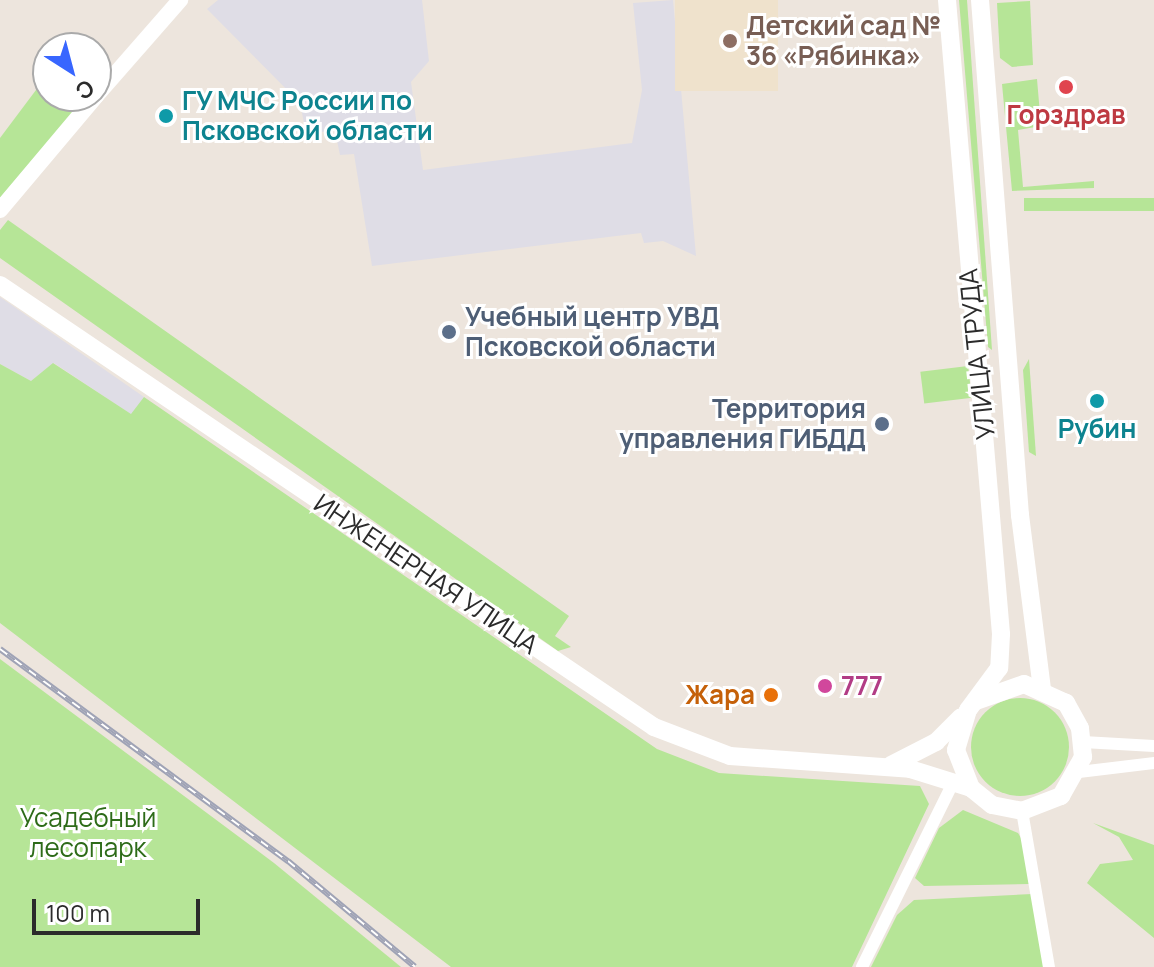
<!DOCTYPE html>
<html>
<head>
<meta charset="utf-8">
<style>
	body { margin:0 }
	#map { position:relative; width:1154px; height:967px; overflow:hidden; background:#ede5dd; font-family:Manrope,sans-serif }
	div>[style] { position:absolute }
	.industrial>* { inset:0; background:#dfdde6 }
	.education>* { inset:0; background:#efe2cc; transform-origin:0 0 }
	.green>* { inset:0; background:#b6e597; transform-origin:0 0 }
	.round { border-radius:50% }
	.minor>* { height:12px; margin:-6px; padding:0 6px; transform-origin:6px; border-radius:6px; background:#fff }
	.tertiary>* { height:16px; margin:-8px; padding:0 8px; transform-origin:8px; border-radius:8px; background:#fff }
	.secondary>* { height:18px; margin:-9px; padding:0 9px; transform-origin:9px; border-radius:9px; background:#fff }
	.rail>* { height:6px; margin-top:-3px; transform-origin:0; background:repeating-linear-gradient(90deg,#fff 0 9px,#9fa3b6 0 18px); box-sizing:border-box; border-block:2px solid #9fa3b6 }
	.dots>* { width:22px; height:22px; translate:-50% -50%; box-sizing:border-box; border:4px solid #fff; border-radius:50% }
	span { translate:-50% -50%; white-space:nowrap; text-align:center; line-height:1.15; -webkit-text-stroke:6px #fff; paint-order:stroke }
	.education-label { font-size:26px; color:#785e54; font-weight:700 }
	.left { translate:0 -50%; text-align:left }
	.culture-label { font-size:26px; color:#0d838f; font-weight:700 }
	.health-label { font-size:26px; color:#be3a42; font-weight:700 }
	.service-label { font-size:26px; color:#4e5e75; font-weight:700 }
	.right { translate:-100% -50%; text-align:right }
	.street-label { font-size:26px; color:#2b2b2b }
	.hotel-label { font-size:26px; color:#b23c85; font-weight:700 }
	.food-label { font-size:26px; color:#c56008; font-weight:700 }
	.park-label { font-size:26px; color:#2d6b18 }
	.north { position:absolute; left:32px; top:32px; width:80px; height:80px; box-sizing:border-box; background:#fff; border:2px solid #aaa; border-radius:50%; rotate:144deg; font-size:22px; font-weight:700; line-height:32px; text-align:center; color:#2b2b2b }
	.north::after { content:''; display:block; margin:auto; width:28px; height:36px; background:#3866ff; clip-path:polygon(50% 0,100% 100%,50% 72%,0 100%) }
	.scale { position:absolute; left:32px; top:899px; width:168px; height:36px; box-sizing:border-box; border:4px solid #2b2b2b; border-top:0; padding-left:10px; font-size:24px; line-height:28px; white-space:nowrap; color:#2b2b2b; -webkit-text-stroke:6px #fff; paint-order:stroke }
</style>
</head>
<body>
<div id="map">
	<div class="industrial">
		<div style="clip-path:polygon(218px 0,422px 0,429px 61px,411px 82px,423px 170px,632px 143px,642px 90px,633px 3px,673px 0,696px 256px,663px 241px,644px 243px,641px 233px,372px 266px,354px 154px,340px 155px,335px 131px,306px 133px,300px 103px,207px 9px)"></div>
		<div style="clip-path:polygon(0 297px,144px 397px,132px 415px,54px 363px,31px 381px,0 364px)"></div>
	</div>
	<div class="education">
		<div style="left:675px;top:0;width:103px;height:91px"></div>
	</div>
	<div class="green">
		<div style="clip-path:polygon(959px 0,967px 0,992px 350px,988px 347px)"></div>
		<div style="clip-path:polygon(1030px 1px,1033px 65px,1012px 67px,1000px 58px,997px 3px)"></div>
		<div style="clip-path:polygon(48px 74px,48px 96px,87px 96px,0 198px,0 138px)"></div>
		<div style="clip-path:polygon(1037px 79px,1041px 126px,1018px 130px,1023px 187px,1094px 181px,1094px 188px,1012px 191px,1002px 84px)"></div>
		<div style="left:1154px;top:198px;width:13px;height:130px;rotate:90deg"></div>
		<div style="clip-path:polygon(8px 220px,569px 616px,555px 636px,571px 647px,558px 651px,0 258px,0 230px)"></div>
		<div style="clip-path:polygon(1029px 359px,1036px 456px,1029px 452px,1023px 370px)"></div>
		<div style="clip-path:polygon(53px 363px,131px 414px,144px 397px,657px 749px,719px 773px,920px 786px,929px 804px,852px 967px,451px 967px,0 623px,0 364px,31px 381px)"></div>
		<div style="left:968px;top:366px;width:32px;height:48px;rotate:83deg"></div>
		<div style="clip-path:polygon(0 659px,274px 863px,401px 967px,0 967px)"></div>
		<div class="round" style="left:971px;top:698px;width:98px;height:98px"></div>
		<div style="clip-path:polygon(963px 810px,1018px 833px,1027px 848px,1029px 884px,924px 886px,915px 878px,939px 828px)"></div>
		<div style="clip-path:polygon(1093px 823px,1154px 845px,1154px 938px,1087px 883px,1100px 864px,1133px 860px,1119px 837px)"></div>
		<div style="clip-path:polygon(1032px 894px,1044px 967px,871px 967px,897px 915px,914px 900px)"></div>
	</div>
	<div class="minor">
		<div style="left:1083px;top:742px;width:71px;rotate:3.2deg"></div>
		<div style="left:1079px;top:772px;width:76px;rotate:-6.8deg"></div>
		<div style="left:1022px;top:811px;width:158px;rotate:80.2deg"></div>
		<div style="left:862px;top:967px;width:208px;rotate:-63.7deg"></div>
	</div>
	<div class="tertiary">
		<div style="left:96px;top:96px;width:128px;rotate:-48.8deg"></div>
		<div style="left:0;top:210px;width:149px;rotate:-49.9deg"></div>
	</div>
	<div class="secondary">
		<div style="left:947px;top:0;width:636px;rotate:85.13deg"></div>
		<div style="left:1001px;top:634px;width:34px;rotate:93deg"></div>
		<div style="left:999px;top:668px;width:52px;rotate:126.4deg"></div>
		<div style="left:968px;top:710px;width:42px;rotate:106.7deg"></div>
		<div style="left:956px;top:750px;width:41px;rotate:68.5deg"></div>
		<div style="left:971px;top:788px;width:27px;rotate:39deg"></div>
		<div style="left:992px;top:805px;width:31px;rotate:11deg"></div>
		<div style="left:1022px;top:811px;width:42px;rotate:-21deg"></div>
		<div style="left:1061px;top:796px;width:45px;rotate:-60.6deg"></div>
		<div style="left:1083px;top:757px;width:29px;rotate:-96deg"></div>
		<div style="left:1080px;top:728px;width:29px;rotate:-119deg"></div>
		<div style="left:1066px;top:703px;width:46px;rotate:-155.7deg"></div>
		<div style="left:1024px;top:684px;width:51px;rotate:160.5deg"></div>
		<div style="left:980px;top:0;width:517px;rotate:85.56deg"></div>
		<div style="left:1020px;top:515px;width:174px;rotate:82.8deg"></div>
		<div style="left:0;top:285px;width:789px;rotate:34.05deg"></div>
		<div style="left:654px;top:727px;width:81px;rotate:20.9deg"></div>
		<div style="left:730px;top:756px;width:180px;rotate:4.1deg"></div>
		<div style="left:910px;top:769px;width:64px;rotate:17.3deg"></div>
		<div style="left:891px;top:765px;width:51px;rotate:-27.1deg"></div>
		<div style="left:936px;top:742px;width:35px;rotate:-45deg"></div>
	</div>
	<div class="rail">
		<div style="left:0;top:649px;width:358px;rotate:36.4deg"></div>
		<div style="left:288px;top:861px;width:165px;rotate:39.8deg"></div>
	</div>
	<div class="dots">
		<div style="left:730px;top:41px;background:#8d6e63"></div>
		<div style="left:1066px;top:87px;background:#e0444e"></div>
		<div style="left:166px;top:116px;background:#0f9aa8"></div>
		<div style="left:449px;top:332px;background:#5c6f8a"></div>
		<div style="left:1097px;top:401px;background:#0f9aa8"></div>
		<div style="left:882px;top:424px;background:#5c6f8a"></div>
		<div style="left:825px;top:686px;background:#d1479c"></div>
		<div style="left:771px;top:695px;background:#e8710a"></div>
	</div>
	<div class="education-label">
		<span class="left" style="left:746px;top:41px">Детский сад №<br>36 «Рябинка»</span>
	</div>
	<div class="culture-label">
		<span class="left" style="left:182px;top:116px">ГУ МЧС России по<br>Псковской области</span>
		<span style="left:1097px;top:429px">Рубин</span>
	</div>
	<div class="health-label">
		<span style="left:1066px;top:115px">Горздрав</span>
	</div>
	<div class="service-label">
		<span class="left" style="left:465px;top:332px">Учебный центр УВД<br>Псковской области</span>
		<span class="right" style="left:866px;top:424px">Территория<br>управления ГИБДД</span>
	</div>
	<div class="street-label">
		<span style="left:977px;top:354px;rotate:-96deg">УЛИЦА ТРУДА</span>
		<span style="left:426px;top:574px;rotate:34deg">ИНЖЕНЕРНАЯ УЛИЦА</span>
	</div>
	<div class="hotel-label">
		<span class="left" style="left:841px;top:686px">777</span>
	</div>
	<div class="food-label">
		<span class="right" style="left:755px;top:695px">Жара</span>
	</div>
	<div class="park-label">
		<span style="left:88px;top:833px">Усадебный<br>лесопарк</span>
	</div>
	<div class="north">С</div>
	<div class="scale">100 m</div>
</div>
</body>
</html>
